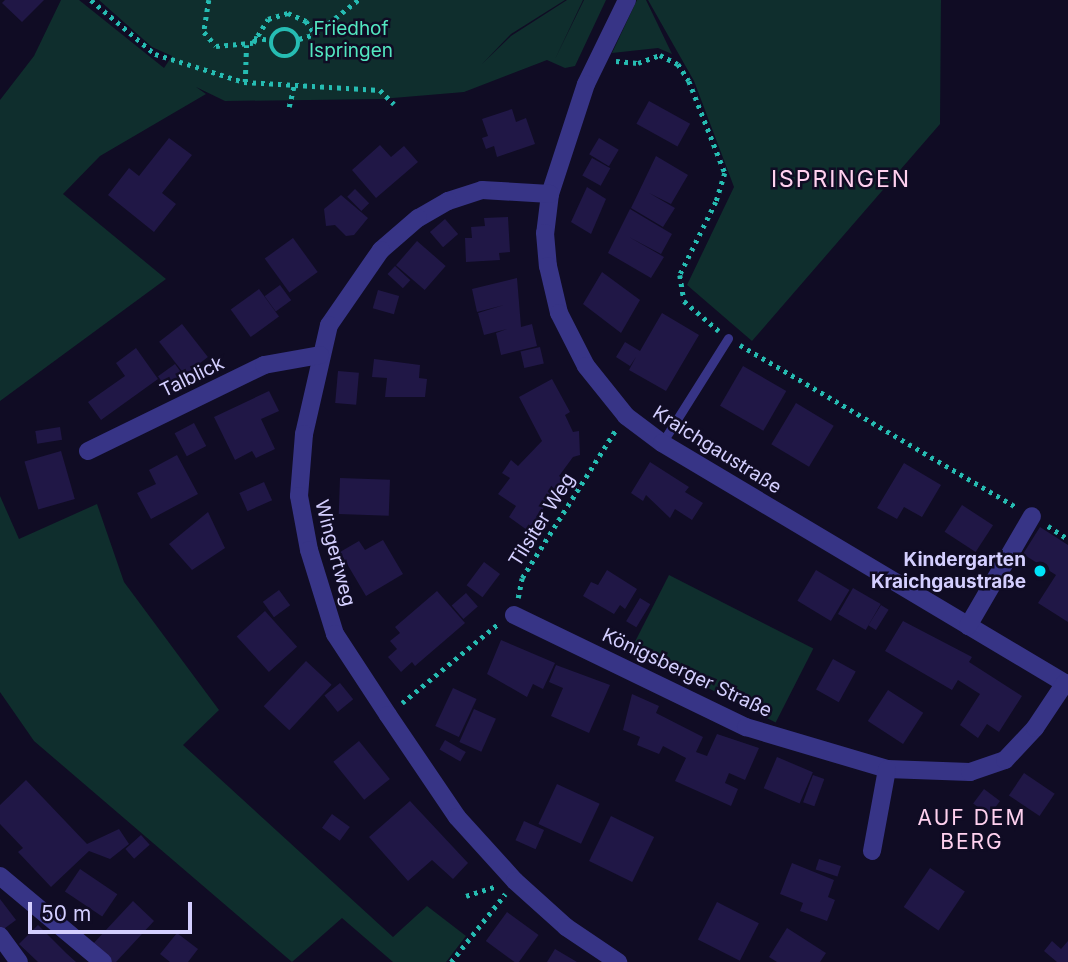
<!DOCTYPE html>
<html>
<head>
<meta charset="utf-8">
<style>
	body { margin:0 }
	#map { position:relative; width:1068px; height:962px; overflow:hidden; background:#100c24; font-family:Inter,sans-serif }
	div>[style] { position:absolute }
	.green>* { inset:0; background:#0f2e2d; transform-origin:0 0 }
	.building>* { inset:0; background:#201746; transform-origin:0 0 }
	.path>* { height:4.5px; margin-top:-2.25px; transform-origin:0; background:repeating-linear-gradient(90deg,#26bcb2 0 3.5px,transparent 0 8.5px) }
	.path>.ring { margin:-2.25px; padding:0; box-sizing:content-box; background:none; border:4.5px solid #26bcb2; border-radius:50% }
	.service>* { height:9px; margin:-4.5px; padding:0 4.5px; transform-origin:4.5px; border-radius:4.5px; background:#373486 }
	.minor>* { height:18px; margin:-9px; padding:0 9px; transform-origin:9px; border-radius:9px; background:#373486 }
	.dots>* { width:19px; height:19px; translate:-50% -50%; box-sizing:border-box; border:4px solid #100c24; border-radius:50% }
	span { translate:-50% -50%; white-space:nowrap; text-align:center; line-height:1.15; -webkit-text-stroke:5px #100c24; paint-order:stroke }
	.park-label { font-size:19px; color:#53e7c1 }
	.street-label { font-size:19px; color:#d4cfff }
	.poi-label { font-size:19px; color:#d4cfff; font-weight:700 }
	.right { translate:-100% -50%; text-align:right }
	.neighbourhood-label { font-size:21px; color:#ffd1ef; letter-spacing:2px }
	.quarter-label { font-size:23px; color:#ffd1ef; letter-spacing:2px }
	.scale { position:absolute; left:28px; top:902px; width:164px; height:32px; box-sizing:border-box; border:4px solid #d4cfff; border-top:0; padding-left:9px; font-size:21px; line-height:24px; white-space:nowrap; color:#d4cfff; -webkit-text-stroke:5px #100c24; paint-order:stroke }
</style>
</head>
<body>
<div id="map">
	<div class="green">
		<div style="clip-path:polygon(61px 0,79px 0,164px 68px,172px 56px,152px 47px,99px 0,565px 0,511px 34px,482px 64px,511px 36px,567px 0,583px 0,555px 59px,584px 0,606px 0,575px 66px,565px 68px,547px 60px,464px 92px,381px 99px,225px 101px,196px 87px,206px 94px,100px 156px,63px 194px,166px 279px,0 401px,0 100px,34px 56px)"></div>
		<div style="clip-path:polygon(637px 0,646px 0,672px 54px,658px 48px,612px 53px)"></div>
		<div style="clip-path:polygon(648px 0,941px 0,940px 124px,752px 341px,687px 285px,734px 187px,694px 81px)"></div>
		<div style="clip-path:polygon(0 496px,19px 539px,97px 504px,124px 582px,219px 710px,183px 745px,393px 937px,427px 906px,466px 936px,446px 962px,393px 962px,342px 918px,292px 962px,34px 741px,0 692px)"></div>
		<div style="left:669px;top:575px;width:162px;height:83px;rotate:27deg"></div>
	</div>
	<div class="building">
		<div style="clip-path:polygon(5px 0,44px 0,22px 22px,2px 3px)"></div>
		<div style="left:649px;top:101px;width:47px;height:26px;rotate:29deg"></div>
		<div style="clip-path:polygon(512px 109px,516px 122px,526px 118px,535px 144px,497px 157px,494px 146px,486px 149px,482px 138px,488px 136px,482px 119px)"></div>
		<div style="clip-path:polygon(169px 138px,192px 155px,162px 193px,176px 204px,154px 232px,108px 195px,129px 168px,139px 176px)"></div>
		<div style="left:599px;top:138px;width:23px;height:19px;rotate:31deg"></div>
		<div style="clip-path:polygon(380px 145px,391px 157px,404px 146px,418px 162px,376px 198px,352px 170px)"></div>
		<div style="clip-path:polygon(656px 156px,688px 175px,671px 204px,649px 193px,675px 208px,663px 227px,631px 208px)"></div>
		<div style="left:592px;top:158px;width:21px;height:20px;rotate:29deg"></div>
		<div style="clip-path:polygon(587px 187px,606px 199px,591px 234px,571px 222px)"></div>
		<div style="left:355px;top:189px;width:20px;height:11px;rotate:45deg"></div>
		<div style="clip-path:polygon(341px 195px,368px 218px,354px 235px,346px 236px,335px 225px,326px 226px,324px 209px)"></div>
		<div style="clip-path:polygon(630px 209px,672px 234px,661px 254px,629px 237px,664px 257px,651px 278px,608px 253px)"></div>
		<div style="clip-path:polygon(508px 217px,510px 252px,499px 253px,500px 260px,466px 262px,465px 238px,472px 238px,471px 227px,485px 226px,484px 218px)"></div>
		<div style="left:445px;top:219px;width:20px;height:20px;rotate:49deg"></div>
		<div style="left:293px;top:238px;width:42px;height:35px;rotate:54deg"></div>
		<div style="left:417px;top:241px;width:38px;height:32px;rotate:41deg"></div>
		<div style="left:395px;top:266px;width:21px;height:11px;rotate:43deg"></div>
		<div style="clip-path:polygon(602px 272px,640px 300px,621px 333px,583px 304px)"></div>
		<div style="clip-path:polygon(517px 278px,521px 327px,532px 324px,537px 346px,501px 355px,496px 333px,507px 329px,484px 335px,478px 313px,504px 305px,477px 312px,472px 289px)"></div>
		<div style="left:280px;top:285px;width:19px;height:19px;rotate:54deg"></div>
		<div style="left:259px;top:289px;width:34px;height:35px;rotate:54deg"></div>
		<div style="left:378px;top:290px;width:22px;height:19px;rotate:16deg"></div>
		<div style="clip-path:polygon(662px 313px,699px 335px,666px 391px,629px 370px,636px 357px,630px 366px,616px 357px,625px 342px,640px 351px)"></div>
		<div style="left:182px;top:324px;width:42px;height:29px;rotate:52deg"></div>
		<div style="left:540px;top:347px;width:17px;height:20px;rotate:77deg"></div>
		<div style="clip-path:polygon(136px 348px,158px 379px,101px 420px,88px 402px,125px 376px,116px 363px)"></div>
		<div style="clip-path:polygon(374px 359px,420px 365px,419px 378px,427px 379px,425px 397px,385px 397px,387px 378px,372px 377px)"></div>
		<div style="left:175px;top:364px;width:22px;height:21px;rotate:54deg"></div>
		<div style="left:743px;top:366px;width:50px;height:46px;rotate:30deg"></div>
		<div style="left:338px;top:371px;width:21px;height:32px;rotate:5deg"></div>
		<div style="clip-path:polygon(552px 379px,570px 412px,565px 415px,573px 432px,579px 431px,580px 455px,573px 457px,559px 476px,563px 479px,538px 516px,542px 518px,535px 529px,530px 525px,527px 530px,509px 517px,516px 506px,498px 494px,510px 478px,502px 473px,511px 460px,518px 466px,542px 441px,519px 397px)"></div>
		<div style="clip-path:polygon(269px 391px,279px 411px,261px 419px,275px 449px,256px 458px,252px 451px,235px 460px,214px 417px)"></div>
		<div style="left:796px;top:403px;width:44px;height:48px;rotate:31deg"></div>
		<div style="left:194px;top:423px;width:26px;height:22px;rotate:62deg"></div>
		<div style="left:60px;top:427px;width:13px;height:25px;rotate:81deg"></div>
		<div style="left:61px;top:451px;width:50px;height:38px;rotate:74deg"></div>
		<div style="clip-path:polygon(177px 455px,198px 494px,151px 519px,137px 493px,156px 484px,149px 470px)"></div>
		<div style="clip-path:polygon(650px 462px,689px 487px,685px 492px,703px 503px,692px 520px,675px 509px,670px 518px,646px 495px,643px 501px,631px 493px)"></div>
		<div style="clip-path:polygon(904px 463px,941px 485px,922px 517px,904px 507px,897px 519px,877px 508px)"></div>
		<div style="left:340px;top:478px;width:50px;height:36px;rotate:2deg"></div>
		<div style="left:264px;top:482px;width:20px;height:27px;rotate:66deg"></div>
		<div style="left:962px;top:505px;width:37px;height:32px;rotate:33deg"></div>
		<div style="clip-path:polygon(208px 512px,225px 548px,192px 570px,169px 544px)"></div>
		<div style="clip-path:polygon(1040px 527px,1068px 545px,1068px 622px,1038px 603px,1056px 575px,1023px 554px)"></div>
		<div style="clip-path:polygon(383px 540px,403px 574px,366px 596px,340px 552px,359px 541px,365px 550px)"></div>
		<div style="left:484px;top:562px;width:20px;height:29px;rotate:37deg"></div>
		<div style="clip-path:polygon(607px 570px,637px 589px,625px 609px,620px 605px,614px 614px,583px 596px,591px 582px,598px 585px)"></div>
		<div style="left:816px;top:570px;width:39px;height:36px;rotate:31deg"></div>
		<div style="left:853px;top:588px;width:32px;height:30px;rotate:30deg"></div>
		<div style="left:279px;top:590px;width:19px;height:20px;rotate:54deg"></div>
		<div style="clip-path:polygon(437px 591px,465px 623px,415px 666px,412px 662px,401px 672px,388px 657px,397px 649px,390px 641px,400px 633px,395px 627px)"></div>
		<div style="left:466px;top:593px;width:18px;height:19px;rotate:49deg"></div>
		<div style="left:640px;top:598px;width:12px;height:27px;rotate:31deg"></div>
		<div style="left:881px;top:605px;width:9px;height:24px;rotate:32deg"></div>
		<div style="left:265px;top:611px;width:48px;height:38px;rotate:48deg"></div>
		<div style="clip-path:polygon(903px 621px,972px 657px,969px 662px,1022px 696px,999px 732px,987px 724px,978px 738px,960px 725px,980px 694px,958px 680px,952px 690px,885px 651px)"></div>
		<div style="clip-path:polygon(501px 640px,555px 663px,543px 689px,533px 684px,527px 697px,487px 674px)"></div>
		<div style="left:833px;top:659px;width:26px;height:35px;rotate:29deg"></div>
		<div style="left:306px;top:661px;width:35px;height:62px;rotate:43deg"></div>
		<div style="clip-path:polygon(556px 665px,610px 685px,589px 733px,551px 716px,563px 688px,549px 682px)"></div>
		<div style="left:340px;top:683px;width:21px;height:20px;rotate:51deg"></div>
		<div style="left:453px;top:688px;width:26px;height:42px;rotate:25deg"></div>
		<div style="left:888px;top:690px;width:42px;height:37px;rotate:33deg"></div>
		<div style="clip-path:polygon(632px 694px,659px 706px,656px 713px,703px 737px,696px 752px,707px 756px,717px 734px,759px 748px,745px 780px,729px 773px,725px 783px,738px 789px,731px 806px,675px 781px,686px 758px,663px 746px,659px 754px,637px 745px,640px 737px,623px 730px)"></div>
		<div style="left:474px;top:709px;width:24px;height:36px;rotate:24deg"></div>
		<div style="left:445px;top:740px;width:24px;height:11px;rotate:30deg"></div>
		<div style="left:359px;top:741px;width:49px;height:33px;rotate:51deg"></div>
		<div style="left:777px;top:757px;width:39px;height:34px;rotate:23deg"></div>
		<div style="left:1024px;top:773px;width:37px;height:27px;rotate:34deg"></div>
		<div style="left:813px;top:775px;width:12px;height:29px;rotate:20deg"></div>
		<div style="clip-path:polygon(26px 780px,87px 844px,119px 829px,129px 844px,110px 859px,89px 851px,51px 887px,18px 852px,23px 848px,0 824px,0 805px)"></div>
		<div style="left:557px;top:784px;width:47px;height:44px;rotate:25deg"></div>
		<div style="left:984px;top:789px;width:20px;height:18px;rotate:37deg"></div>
		<div style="clip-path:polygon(410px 801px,468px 863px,453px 879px,432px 860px,408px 881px,369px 837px)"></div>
		<div style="left:332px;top:814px;width:22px;height:17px;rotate:36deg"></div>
		<div style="left:611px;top:816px;width:48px;height:50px;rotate:26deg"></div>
		<div style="left:524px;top:821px;width:22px;height:21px;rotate:24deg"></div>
		<div style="left:141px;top:835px;width:13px;height:21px;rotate:48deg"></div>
		<div style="left:819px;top:859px;width:23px;height:11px;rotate:18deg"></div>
		<div style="clip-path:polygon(792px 863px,834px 880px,828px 897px,835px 900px,827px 921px,800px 911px,803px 903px,780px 894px)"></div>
		<div style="left:930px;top:868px;width:42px;height:47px;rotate:34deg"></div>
		<div style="left:80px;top:869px;width:45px;height:27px;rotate:34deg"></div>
		<div style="clip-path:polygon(0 899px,16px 920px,1px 931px,0 929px)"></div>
		<div style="clip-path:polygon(133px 901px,154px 921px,116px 962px,108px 962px,91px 946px)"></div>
		<div style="left:717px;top:902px;width:47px;height:42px;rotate:27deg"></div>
		<div style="left:507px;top:912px;width:39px;height:36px;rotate:36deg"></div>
		<div style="clip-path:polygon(38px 925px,66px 953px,76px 962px,38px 962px,19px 944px)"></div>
		<div style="clip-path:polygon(787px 928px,826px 953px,820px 962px,777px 962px,769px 957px)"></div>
		<div style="clip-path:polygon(177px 933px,198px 949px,188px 962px,170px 962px,160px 954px)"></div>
		<div style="clip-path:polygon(1052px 941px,1061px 949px,1068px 941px,1068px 962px,1057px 962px,1044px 951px)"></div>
		<div style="clip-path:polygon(555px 949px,577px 962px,547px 962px)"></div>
	</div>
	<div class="path">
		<div style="left:91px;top:0;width:84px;rotate:40.2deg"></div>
		<div style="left:155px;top:54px;width:93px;rotate:17.5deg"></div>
		<div style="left:244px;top:82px;width:136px;rotate:3.4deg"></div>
		<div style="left:380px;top:90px;width:20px;rotate:45deg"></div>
		<div style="left:209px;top:0;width:32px;rotate:99deg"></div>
		<div style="left:204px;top:32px;width:18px;rotate:49deg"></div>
		<div style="left:216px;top:46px;width:37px;rotate:-5deg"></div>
		<div style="left:253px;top:43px;width:28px;rotate:-58deg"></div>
		<div style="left:268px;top:19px;width:21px;rotate:-17deg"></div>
		<div style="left:288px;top:13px;width:20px;rotate:24deg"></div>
		<div style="left:306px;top:21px;width:16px;rotate:55deg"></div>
		<div class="ring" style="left:271px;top:29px;width:23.5px;height:23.5px"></div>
		<div style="left:254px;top:38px;width:18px;rotate:6deg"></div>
		<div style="left:299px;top:39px;width:17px;rotate:-17deg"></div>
		<div style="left:315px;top:34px;width:55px;rotate:-38.3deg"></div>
		<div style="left:616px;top:61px;width:22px;rotate:5deg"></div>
		<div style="left:638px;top:63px;width:23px;rotate:-20deg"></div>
		<div style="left:660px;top:55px;width:20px;rotate:27deg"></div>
		<div style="left:678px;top:64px;width:20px;rotate:57deg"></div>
		<div style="left:689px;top:81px;width:99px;rotate:68.6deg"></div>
		<div style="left:725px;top:173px;width:30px;rotate:107deg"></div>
		<div style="left:716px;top:202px;width:81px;rotate:116.3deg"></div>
		<div style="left:680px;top:275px;width:26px;rotate:81deg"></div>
		<div style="left:684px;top:301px;width:46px;rotate:40.6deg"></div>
		<div style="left:245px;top:82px;width:37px;rotate:-88deg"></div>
		<div style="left:289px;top:107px;width:22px;rotate:-77deg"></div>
		<div style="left:740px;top:345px;width:320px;rotate:30.4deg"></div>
		<div style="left:1048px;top:526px;width:24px;rotate:33deg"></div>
		<div style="left:518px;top:598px;width:20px;rotate:-79deg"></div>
		<div style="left:522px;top:578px;width:174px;rotate:-57.7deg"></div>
		<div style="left:402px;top:703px;width:124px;rotate:-39.5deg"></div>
		<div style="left:466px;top:896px;width:33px;rotate:-18deg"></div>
		<div style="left:451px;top:962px;width:87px;rotate:-51.5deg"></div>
	</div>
	<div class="service">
		<div style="left:662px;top:443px;width:124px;rotate:-57.8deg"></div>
	</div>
	<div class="minor">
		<div style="left:627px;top:0;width:93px;rotate:116deg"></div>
		<div style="left:586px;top:84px;width:116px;rotate:108.1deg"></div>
		<div style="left:550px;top:194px;width:39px;rotate:97deg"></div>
		<div style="left:545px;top:233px;width:33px;rotate:85deg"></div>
		<div style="left:548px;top:266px;width:48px;rotate:76.8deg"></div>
		<div style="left:559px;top:313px;width:59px;rotate:63deg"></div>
		<div style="left:586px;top:366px;width:64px;rotate:51.3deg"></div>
		<div style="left:626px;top:416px;width:45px;rotate:36.9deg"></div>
		<div style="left:662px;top:443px;width:473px;rotate:30.8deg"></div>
		<div style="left:550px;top:194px;width:68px;rotate:-176.6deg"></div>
		<div style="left:482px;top:190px;width:36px;rotate:162deg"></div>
		<div style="left:448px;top:201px;width:34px;rotate:150deg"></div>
		<div style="left:418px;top:218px;width:49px;rotate:139.1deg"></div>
		<div style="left:381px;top:250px;width:91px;rotate:124.7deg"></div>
		<div style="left:329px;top:325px;width:112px;rotate:102.9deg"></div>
		<div style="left:304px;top:434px;width:62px;rotate:94.6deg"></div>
		<div style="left:299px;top:496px;width:55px;rotate:79.5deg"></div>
		<div style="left:309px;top:550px;width:88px;rotate:72.8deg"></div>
		<div style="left:335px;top:634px;width:97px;rotate:56.8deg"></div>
		<div style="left:388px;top:715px;width:123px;rotate:55.9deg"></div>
		<div style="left:457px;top:817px;width:86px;rotate:47.8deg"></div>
		<div style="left:515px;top:881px;width:69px;rotate:42deg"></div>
		<div style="left:566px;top:927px;width:63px;rotate:33.9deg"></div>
		<div style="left:88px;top:451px;width:196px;rotate:-26deg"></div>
		<div style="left:264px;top:365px;width:57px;rotate:-10.1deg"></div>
		<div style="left:514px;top:615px;width:258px;rotate:25.8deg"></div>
		<div style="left:746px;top:727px;width:147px;rotate:16.6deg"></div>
		<div style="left:887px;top:769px;width:83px;rotate:2.1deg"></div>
		<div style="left:970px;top:772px;width:37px;rotate:-19deg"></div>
		<div style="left:1005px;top:760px;width:44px;rotate:-46.8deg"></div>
		<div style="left:1035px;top:728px;width:54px;rotate:-56.3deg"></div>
		<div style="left:968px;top:626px;width:127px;rotate:-59.8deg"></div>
		<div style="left:872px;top:851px;width:83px;rotate:-79.6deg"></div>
		<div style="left:0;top:876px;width:134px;rotate:39.9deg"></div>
		<div style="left:0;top:936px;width:32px;rotate:54deg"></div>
	</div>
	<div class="dots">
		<div style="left:1040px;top:571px;background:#00e3fa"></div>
	</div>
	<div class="park-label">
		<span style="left:351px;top:40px">Friedhof<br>Ispringen</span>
	</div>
	<div class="street-label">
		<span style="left:192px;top:377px;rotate:-26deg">Talblick</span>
		<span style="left:717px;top:450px;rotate:32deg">Kraichgaustraße</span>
		<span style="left:542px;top:520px;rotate:-58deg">Tilsiter Weg</span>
		<span style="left:335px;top:553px;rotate:75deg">Wingertweg</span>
		<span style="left:687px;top:673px;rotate:25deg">Königsberger Straße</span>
	</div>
	<div class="poi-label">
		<span class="right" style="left:1026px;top:571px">Kindergarten<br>Kraichgaustraße</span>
	</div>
	<div class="neighbourhood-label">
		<span style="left:972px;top:830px">AUF DEM<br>BERG</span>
	</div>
	<div class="quarter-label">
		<span style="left:841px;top:179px">ISPRINGEN</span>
	</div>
	<div class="scale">50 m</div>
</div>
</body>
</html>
